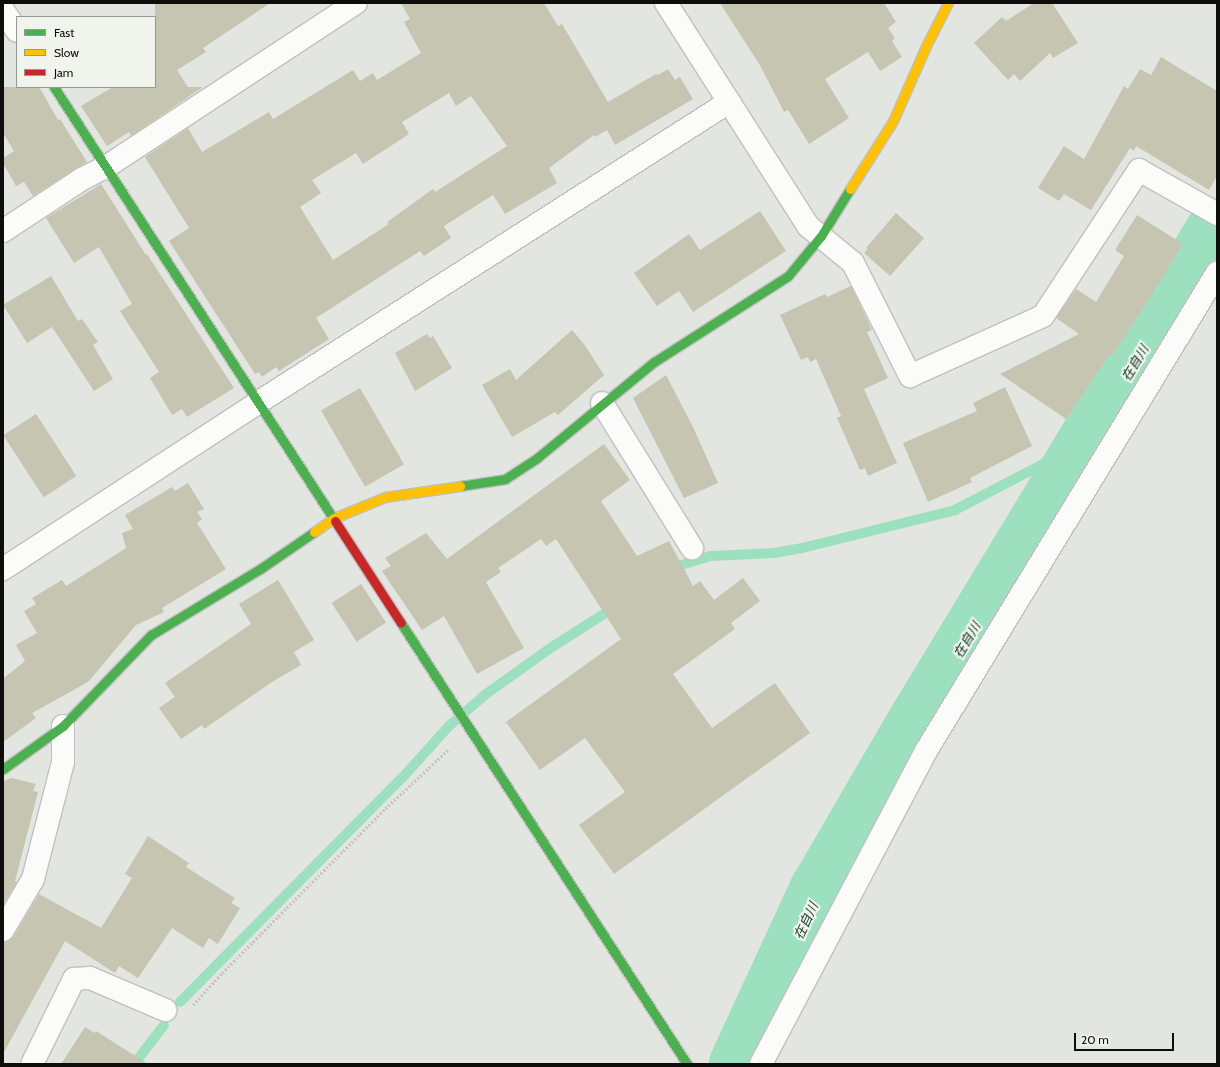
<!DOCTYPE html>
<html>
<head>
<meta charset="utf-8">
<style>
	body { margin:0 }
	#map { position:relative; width:1220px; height:1067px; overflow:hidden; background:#e3e5e0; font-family:Cabin,"Noto Sans JP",sans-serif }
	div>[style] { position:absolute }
	.stream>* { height:10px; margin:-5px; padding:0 5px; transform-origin:5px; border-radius:5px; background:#9ce0bf }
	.river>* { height:60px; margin:-30px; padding:0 30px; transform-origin:30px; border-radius:30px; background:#9ce0bf }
	.building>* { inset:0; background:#c5c5b2; transform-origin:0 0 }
	.path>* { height:2.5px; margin-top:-1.25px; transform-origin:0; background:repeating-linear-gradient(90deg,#c4c4c2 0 2px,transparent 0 4px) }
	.roads { filter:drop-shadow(1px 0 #c0c1be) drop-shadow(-1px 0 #c0c1be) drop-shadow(0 1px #c0c1be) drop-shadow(0 -1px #c0c1be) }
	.street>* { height:22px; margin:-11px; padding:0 11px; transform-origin:11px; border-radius:11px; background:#fbfbfa }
	.fast>* { height:9px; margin:-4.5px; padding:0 4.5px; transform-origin:4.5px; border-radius:4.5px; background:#4caf50 }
	.slow>* { height:9px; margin:-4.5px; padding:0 4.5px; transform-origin:4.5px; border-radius:4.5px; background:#ffc107 }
	.jam>* { height:9px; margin:-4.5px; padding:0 4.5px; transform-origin:4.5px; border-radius:4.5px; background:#c62828 }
	span { translate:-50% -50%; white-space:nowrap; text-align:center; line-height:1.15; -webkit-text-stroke:4px #f1f4ec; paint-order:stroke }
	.water-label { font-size:13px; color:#0a3624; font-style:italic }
	.frame { position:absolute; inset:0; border:4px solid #0d0e0b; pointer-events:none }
	.legend { position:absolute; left:16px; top:16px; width:140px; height:72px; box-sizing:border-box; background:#f1f4ec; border:1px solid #969892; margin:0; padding:5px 7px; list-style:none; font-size:12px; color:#0d0e0b }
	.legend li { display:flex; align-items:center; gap:8px; height:20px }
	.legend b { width:20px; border:1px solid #969892 }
	.scale { position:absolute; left:1074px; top:1033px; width:100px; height:18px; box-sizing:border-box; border:2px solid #0d0e0b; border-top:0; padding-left:5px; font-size:12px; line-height:14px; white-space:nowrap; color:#0d0e0b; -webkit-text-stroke:3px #f1f4ec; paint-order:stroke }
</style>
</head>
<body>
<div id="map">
	<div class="stream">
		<div style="left:671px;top:572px;width:12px;rotate:-35deg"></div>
		<div style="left:681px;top:565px;width:31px;rotate:-17deg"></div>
		<div style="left:711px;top:556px;width:63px;rotate:-2.7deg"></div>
		<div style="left:774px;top:553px;width:28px;rotate:-10deg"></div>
		<div style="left:802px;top:548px;width:158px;rotate:-13.9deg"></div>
		<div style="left:955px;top:510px;width:149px;rotate:-27.6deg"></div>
		<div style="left:180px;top:1002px;width:317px;rotate:-45.3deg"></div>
		<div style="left:403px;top:777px;width:69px;rotate:-48deg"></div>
		<div style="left:449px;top:726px;width:49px;rotate:-40.9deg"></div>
		<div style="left:486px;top:694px;width:77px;rotate:-35.5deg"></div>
		<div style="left:549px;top:649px;width:78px;rotate:-32.5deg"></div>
		<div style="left:134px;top:1064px;width:49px;rotate:-52.4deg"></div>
	</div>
	<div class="river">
		<div style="left:739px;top:1064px;width:191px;rotate:-65.2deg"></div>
		<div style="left:819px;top:891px;width:197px;rotate:-59.8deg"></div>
		<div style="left:918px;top:721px;width:577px;rotate:-58.76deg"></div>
	</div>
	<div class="building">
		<div style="clip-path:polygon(155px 3px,270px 3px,203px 48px,206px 52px,177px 70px,188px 87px,203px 87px,131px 136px,129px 132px,107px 146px,81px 106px,113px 87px,155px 87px)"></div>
		<div style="clip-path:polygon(evenodd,401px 3px,544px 3px,558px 26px,562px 24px,608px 102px,656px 74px,658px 75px,668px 69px,675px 80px,680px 77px,693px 99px,615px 145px,607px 130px,595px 137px,594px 135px,549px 168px,557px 183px,505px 214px,493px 195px,444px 226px,451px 238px,424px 256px,420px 251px,316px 318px,329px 339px,279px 371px,276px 367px,262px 377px,259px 372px,255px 374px,169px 241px,189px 228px,145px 157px,188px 128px,202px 152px,269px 112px,273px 119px,353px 70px,360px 81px,373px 73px,377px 80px,421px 53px,404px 22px,410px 19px,401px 3px,449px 93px,456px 106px,471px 96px,507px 146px,435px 192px,433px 189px,387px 222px,389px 224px,333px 260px,300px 207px,321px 193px,312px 180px,356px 153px,363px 164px,409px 134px,402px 122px,449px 93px)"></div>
		<div style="clip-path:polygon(720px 3px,884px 3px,896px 22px,888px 28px,895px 38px,892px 41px,902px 57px,880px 71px,868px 52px,825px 79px,849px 118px,809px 144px,788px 110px,784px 112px,761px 67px)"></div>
		<div style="clip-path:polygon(1034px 3px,1052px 3px,1078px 43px,1053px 58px,1050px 53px,1020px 81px,1014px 74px,1008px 80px,974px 43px,1002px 17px,1006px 21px)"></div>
		<div style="clip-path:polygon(1161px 57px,1217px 91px,1217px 176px,1209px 190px,1136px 146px,1134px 151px,1130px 148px,1091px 210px,1064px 194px,1059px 201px,1038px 188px,1064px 146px,1084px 159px,1124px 86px,1128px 89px,1140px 69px,1151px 75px)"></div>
		<div style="clip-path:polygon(3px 87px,39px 87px,58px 120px,60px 119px,87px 162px,33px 196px,24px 182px,16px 186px,3px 163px,3px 158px,14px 151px,3px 133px)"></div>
		<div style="clip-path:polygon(101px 184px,146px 255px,147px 254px,234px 388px,187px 417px,182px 409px,172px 415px,150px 378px,159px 372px,120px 311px,132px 304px,99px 247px,74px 263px,46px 218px)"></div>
		<div style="clip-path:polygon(760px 211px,786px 251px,693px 312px,679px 291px,657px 306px,634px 273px,689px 234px,700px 250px)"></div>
		<div style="clip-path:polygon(896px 213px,924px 238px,890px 276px,864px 253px,868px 249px,866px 248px)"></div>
		<div style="clip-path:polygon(1137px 215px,1183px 244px,1135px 321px,1112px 356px,1110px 354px,1066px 419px,1000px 374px,1079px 334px,1056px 318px,1076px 289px,1096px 302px,1124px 256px,1115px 250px)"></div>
		<div style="clip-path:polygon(51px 276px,78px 321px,82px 319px,98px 342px,93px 345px,113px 379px,94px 391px,52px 327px,27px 343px,3px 305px)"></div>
		<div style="clip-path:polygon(851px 286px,872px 330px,867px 332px,888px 378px,864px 389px,897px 463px,868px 476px,865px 468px,860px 470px,837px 418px,841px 416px,816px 359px,810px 362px,808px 357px,801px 360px,780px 315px,825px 294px,827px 297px)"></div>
		<div style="clip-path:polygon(572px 330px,584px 344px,604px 375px,558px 415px,555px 412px,512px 437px,482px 385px,510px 369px,516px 380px)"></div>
		<div style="clip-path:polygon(427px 334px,430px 338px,433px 336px,452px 368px,415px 391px,395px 353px)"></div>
		<div style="clip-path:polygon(666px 375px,693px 427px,718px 483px,684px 498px,633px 398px)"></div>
		<div style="clip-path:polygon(1005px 387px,1032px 446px,970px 478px,972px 482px,928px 502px,903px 443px,977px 411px,973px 403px)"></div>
		<div style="left:360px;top:388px;width:88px;height:45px;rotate:60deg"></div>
		<div style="left:36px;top:414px;width:74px;height:39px;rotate:57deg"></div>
		<div style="clip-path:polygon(604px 444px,630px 480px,601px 501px,637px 556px,669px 541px,693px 586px,700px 581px,714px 600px,743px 578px,760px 601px,731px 623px,735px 629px,673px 674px,712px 728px,775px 683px,810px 733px,614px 874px,579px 825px,625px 792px,585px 738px,540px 770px,506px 722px,621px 639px,556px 539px,546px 546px,541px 539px,498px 568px,501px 572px,486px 582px,524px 648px,477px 674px,444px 616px,422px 630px,382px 571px,391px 566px,385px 558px,426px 533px,447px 559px)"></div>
		<div style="clip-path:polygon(188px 483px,204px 509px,197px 512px,202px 519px,197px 523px,226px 569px,162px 608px,164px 612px,136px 625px,88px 682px,32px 713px,36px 718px,3px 742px,3px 676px,4px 678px,25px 661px,16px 645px,37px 633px,24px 611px,36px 604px,32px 598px,62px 580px,66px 586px,126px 548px,122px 533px,133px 529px,125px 515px,172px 487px,175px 491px)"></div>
		<div style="clip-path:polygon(278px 580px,314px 640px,294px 652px,301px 665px,272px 682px,204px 729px,202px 725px,181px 739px,159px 708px,175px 697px,165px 683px,251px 624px,239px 604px)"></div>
		<div style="left:361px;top:584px;width:46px;height:35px;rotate:57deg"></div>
		<div style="clip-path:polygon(12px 778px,36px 784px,33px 791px,38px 792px,15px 881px,17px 882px,3px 905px,3px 781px)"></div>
		<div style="clip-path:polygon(148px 836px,189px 863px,186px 867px,235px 898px,231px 903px,240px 908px,218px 944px,209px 938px,203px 948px,172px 928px,138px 978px,119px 966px,115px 973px,65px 941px,3px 1054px,3px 942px,9px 941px,14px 936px,39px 894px,101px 928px,132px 878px,125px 874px)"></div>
		<div style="clip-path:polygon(85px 1027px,95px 1033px,96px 1031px,148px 1064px,61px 1064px)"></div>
	</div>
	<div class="path">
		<div style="left:193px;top:1005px;width:43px;rotate:-47.8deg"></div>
		<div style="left:222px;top:973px;width:235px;rotate:-45.2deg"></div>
		<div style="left:388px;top:806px;width:83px;rotate:-43.1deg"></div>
	</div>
	<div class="roads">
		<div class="street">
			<div style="left:666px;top:3px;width:264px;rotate:57.5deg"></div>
			<div style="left:808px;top:226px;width:58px;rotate:39.4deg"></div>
			<div style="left:853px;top:263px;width:127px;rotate:63.2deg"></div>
			<div style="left:910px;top:376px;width:146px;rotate:-24.3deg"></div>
			<div style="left:1043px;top:316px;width:175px;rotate:-56.7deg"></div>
			<div style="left:1139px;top:170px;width:90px;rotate:29.4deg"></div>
			<div style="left:3px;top:10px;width:25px;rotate:56deg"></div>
			<div style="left:3px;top:231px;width:95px;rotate:-33.4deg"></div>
			<div style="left:82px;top:179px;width:27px;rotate:-27deg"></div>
			<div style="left:106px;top:167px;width:299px;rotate:-33.3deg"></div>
			<div style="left:602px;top:403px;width:171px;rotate:58.2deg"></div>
			<div style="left:3px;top:569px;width:306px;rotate:-33.1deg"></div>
			<div style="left:259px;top:402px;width:558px;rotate:-32.55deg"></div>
			<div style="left:3px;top:930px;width:59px;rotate:-59.5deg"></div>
			<div style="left:33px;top:879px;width:121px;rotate:-75.6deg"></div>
			<div style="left:63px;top:762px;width:36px;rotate:-90deg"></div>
			<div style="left:32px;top:1064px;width:95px;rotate:-63.7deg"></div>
			<div style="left:74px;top:979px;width:16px;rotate:-4deg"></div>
			<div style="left:90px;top:978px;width:82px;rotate:23.1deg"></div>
			<div style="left:761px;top:1064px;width:354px;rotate:-62.2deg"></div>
			<div style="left:926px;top:751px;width:560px;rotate:-58.67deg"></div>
		</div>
		<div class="fast">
			<div style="left:54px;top:87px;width:517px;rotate:57.08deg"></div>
			<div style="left:460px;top:486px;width:46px;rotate:-8.8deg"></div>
			<div style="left:505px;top:479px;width:38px;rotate:-33deg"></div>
			<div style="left:537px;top:458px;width:151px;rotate:-39.4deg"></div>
			<div style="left:654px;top:362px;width:159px;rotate:-32.7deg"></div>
			<div style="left:788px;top:276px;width:52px;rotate:-50.5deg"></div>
			<div style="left:821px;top:236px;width:55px;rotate:-58.3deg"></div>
			<div style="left:401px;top:623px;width:526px;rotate:57.04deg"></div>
			<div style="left:3px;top:769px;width:74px;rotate:-35.6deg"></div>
			<div style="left:63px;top:726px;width:127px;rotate:-46deg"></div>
			<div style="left:151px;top:635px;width:127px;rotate:-31.2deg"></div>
			<div style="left:260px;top:569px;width:65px;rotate:-34.4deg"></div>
		</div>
		<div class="slow">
			<div style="left:850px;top:189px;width:80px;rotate:-57.7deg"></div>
			<div style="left:893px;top:121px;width:84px;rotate:-66.2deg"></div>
			<div style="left:927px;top:44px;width:46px;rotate:-62.9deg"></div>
			<div style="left:314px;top:532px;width:24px;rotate:-35deg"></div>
			<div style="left:334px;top:518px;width:55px;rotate:-22.4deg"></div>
			<div style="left:385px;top:497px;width:76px;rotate:-8.3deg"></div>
		</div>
		<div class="jam">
			<div style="left:335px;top:521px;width:121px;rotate:57.1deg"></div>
		</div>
	</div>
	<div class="water-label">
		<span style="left:1135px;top:363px;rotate:-59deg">在自川</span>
		<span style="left:967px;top:640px;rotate:-59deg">在自川</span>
		<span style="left:806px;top:921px;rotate:-65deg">在自川</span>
	</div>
	<div class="frame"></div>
	<ul class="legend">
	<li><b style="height:5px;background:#4caf50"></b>Fast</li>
	<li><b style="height:5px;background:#ffc107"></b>Slow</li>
	<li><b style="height:5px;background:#c62828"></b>Jam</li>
	</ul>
	<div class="scale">20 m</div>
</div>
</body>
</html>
